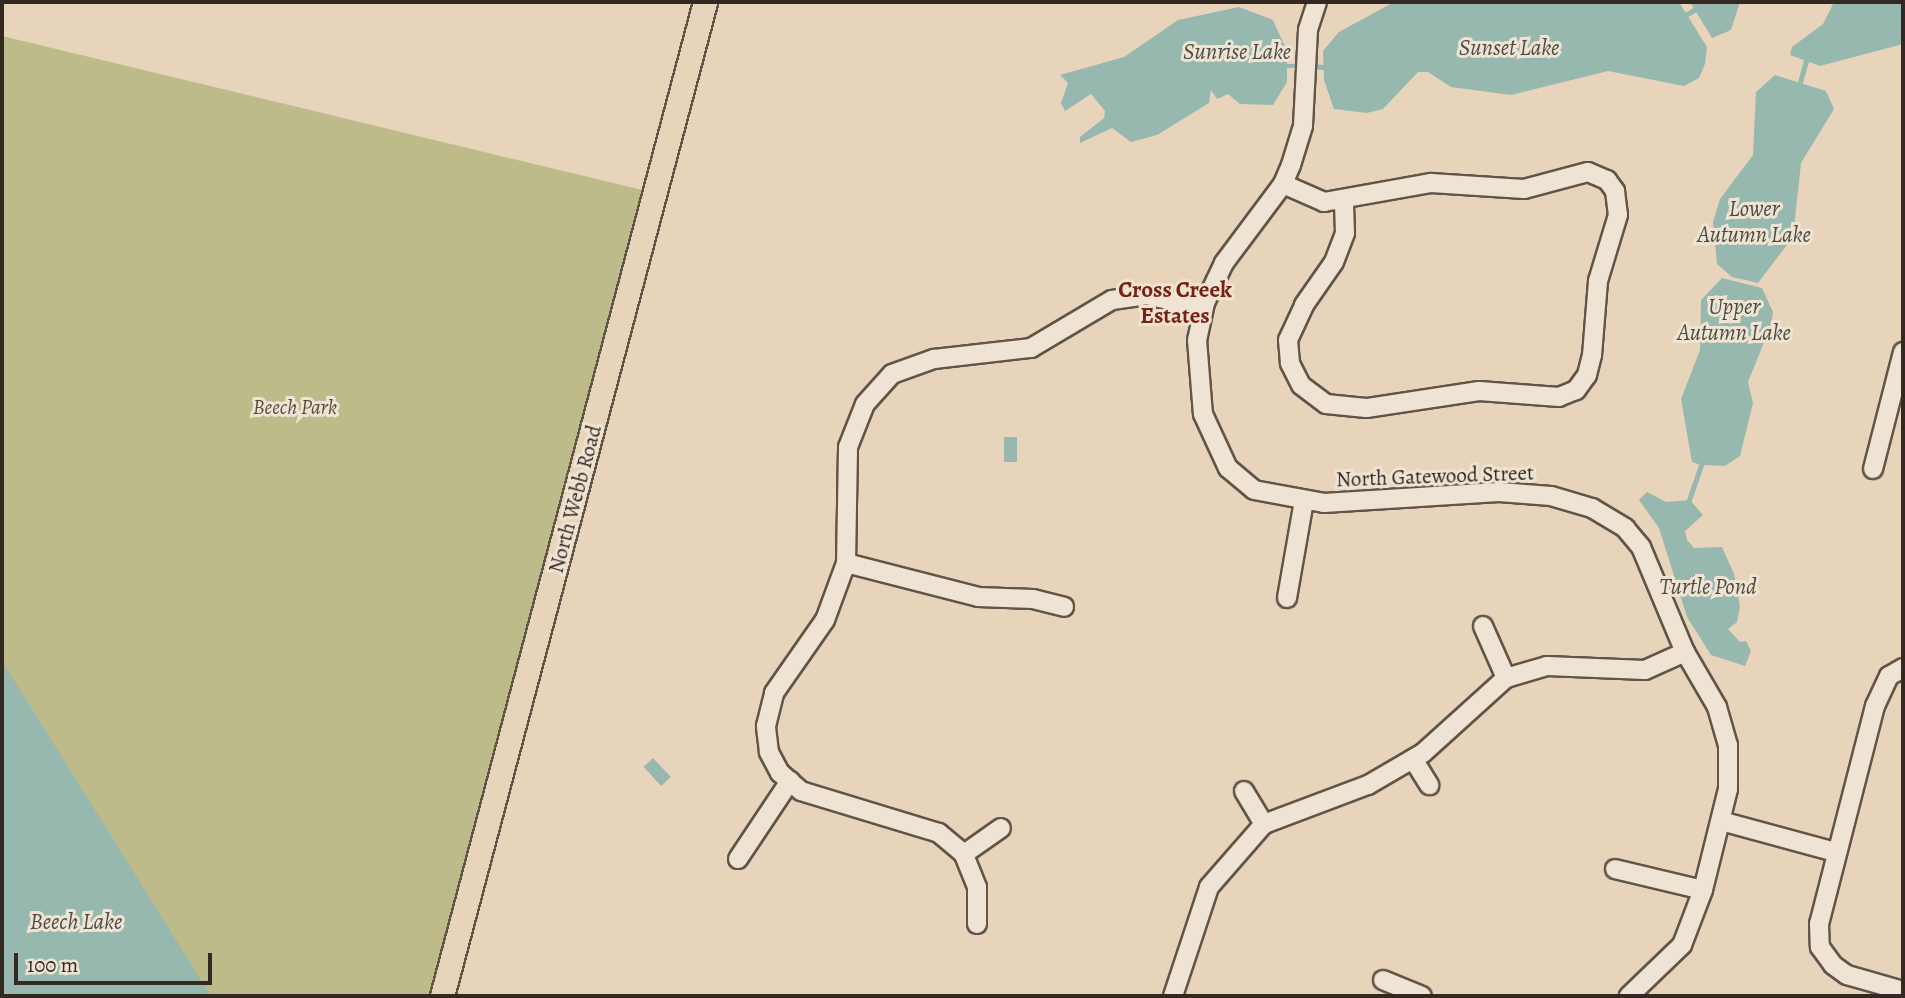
<!DOCTYPE html>
<html>
<head>
<meta charset="utf-8">
<style>
	body { margin:0 }
	#map { position:relative; width:1905px; height:998px; overflow:hidden; background:#e7d4bb; font-family:Alegreya,serif }
	div>[style] { position:absolute }
	.green>* { inset:0; background:#bebb8b }
	.water>* { inset:0; background:#97b8ae; transform-origin:0 0 }
	.stream>* { height:4.5px; margin:-2.25px; padding:0 2.25px; transform-origin:2.25px; border-radius:2.25px; background:#97b8ae }
	.roads { filter:drop-shadow(2px 0 #615448) drop-shadow(-2px 0 #615448) drop-shadow(0 2px #615448) drop-shadow(0 -2px #615448) }
	.minor>* { height:18px; margin:-9px; padding:0 9px; transform-origin:9px; border-radius:9px; background:#efe3d3 }
	.major>* { height:23px; margin:-11.5px; padding:0 11.5px; transform-origin:11.5px; border-radius:11.5px; background:#e7d4bb }
	span { translate:-50% -50%; white-space:nowrap; text-align:center; line-height:1.15; -webkit-text-stroke:6px #efe3d3; paint-order:stroke }
	.park-label { font-size:21px; color:#564e3c; font-style:italic }
	.street-label { font-size:21px; color:#342922 }
	.water-label { font-size:23px; color:#4d4d45; font-style:italic }
	.neighbourhood-label { font-size:23px; color:#7a1f14; font-weight:700 }
	.frame { position:absolute; inset:0; border:4px solid #342922; pointer-events:none }
	.scale { position:absolute; left:14px; top:953px; width:198px; height:32px; box-sizing:border-box; border:4px solid #342922; border-top:0; padding-left:9px; font-size:21px; line-height:24px; white-space:nowrap; color:#342922; -webkit-text-stroke:5px #efe3d3; paint-order:stroke }
</style>
</head>
<body>
<div id="map">
	<div class="green">
		<div style="clip-path:polygon(2px 36px,655px 193px,440px 996px,2px 996px)"></div>
	</div>
	<div class="water">
		<div style="clip-path:polygon(1394px 2px,1679px 2px,1707px 47px,1705px 64px,1699px 78px,1684px 86px,1608px 71px,1511px 95px,1451px 87px,1428px 72px,1418px 72px,1383px 109px,1367px 113px,1334px 109px,1324px 80px,1323px 51px,1339px 32px)"></div>
		<div style="clip-path:polygon(1690px 2px,1740px 2px,1731px 30px,1712px 38px)"></div>
		<div style="clip-path:polygon(1834px 2px,1903px 2px,1903px 44px,1820px 66px,1790px 55px,1792px 47px,1823px 24px)"></div>
		<div style="clip-path:polygon(1239px 7px,1273px 20px,1287px 51px,1287px 82px,1273px 105px,1240px 104px,1228px 94px,1217px 99px,1211px 90px,1209px 103px,1157px 135px,1131px 142px,1112px 128px,1080px 143px,1080px 137px,1104px 118px,1105px 111px,1091px 94px,1065px 111px,1061px 103px,1068px 83px,1060px 75px,1124px 57px,1178px 20px)"></div>
		<div style="clip-path:polygon(1775px 75px,1826px 91px,1834px 109px,1801px 163px,1793px 237px,1758px 283px,1732px 277px,1717px 264px,1713px 222px,1720px 199px,1753px 155px,1756px 92px)"></div>
		<div style="clip-path:polygon(1722px 278px,1762px 288px,1773px 312px,1771px 325px,1748px 382px,1753px 403px,1740px 456px,1725px 466px,1701px 465px,1692px 462px,1681px 399px,1700px 350px,1701px 300px)"></div>
		<div style="left:1004px;top:437px;width:13px;height:25px"></div>
		<div style="clip-path:polygon(1647px 492px,1666px 502px,1690px 500px,1703px 515px,1685px 531px,1687px 540px,1694px 548px,1722px 547px,1734px 574px,1740px 606px,1737px 622px,1728px 629px,1740px 642px,1746px 641px,1751px 651px,1745px 666px,1711px 655px,1687px 617px,1659px 528px,1639px 500px)"></div>
		<div style="clip-path:polygon(2px 662px,7px 669px,211px 996px,2px 996px)"></div>
		<div style="left:653px;top:758px;width:26px;height:13px;rotate:47deg"></div>
	</div>
	<div class="stream">
		<div style="left:1687px;top:14px;width:8px;rotate:-30deg"></div>
		<div style="left:1287px;top:66px;width:13px"></div>
		<div style="left:1309px;top:66px;width:15px;rotate:4deg"></div>
		<div style="left:1800px;top:82px;width:22px;rotate:-74deg"></div>
		<div style="left:1689px;top:500px;width:37px;rotate:-71deg"></div>
	</div>
	<div class="roads">
		<div class="minor">
			<div style="left:1317px;top:2px;width:29px;rotate:108deg"></div>
			<div style="left:1308px;top:30px;width:96px;rotate:93deg"></div>
			<div style="left:1303px;top:126px;width:41px;rotate:107.1deg"></div>
			<div style="left:1291px;top:165px;width:21px;rotate:113deg"></div>
			<div style="left:1283px;top:184px;width:99px;rotate:126.8deg"></div>
			<div style="left:1224px;top:263px;width:44px;rotate:115.4deg"></div>
			<div style="left:1205px;top:303px;width:38px;rotate:102deg"></div>
			<div style="left:1197px;top:340px;width:74px;rotate:85.4deg"></div>
			<div style="left:1203px;top:414px;width:60px;rotate:65.2deg"></div>
			<div style="left:1228px;top:468px;width:34px;rotate:40deg"></div>
			<div style="left:1254px;top:490px;width:71px;rotate:10.5deg"></div>
			<div style="left:1324px;top:503px;width:175px;rotate:-3.6deg"></div>
			<div style="left:1499px;top:492px;width:52px;rotate:4.4deg"></div>
			<div style="left:1551px;top:496px;width:43px;rotate:16.3deg"></div>
			<div style="left:1592px;top:508px;width:39px;rotate:31deg"></div>
			<div style="left:1625px;top:528px;width:25px;rotate:50deg"></div>
			<div style="left:1641px;top:547px;width:114px;rotate:67.3deg"></div>
			<div style="left:1685px;top:652px;width:64px;rotate:59.8deg"></div>
			<div style="left:1717px;top:707px;width:40px;rotate:74deg"></div>
			<div style="left:1728px;top:745px;width:44px;rotate:90deg"></div>
			<div style="left:1728px;top:789px;width:104px;rotate:103.9deg"></div>
			<div style="left:1703px;top:890px;width:59px;rotate:110.9deg"></div>
			<div style="left:1682px;top:945px;width:74px;rotate:136.1deg"></div>
			<div style="left:1283px;top:184px;width:45px;rotate:23.7deg"></div>
			<div style="left:1324px;top:202px;width:109px;rotate:-10.1deg"></div>
			<div style="left:1431px;top:183px;width:93px;rotate:3.7deg"></div>
			<div style="left:1524px;top:189px;width:66px;rotate:-14.9deg"></div>
			<div style="left:1588px;top:172px;width:21px;rotate:23deg"></div>
			<div style="left:1607px;top:180px;width:14px;rotate:54deg"></div>
			<div style="left:1615px;top:191px;width:24px;rotate:83deg"></div>
			<div style="left:1618px;top:215px;width:69px;rotate:106.9deg"></div>
			<div style="left:1598px;top:281px;width:74px;rotate:94.6deg"></div>
			<div style="left:1592px;top:355px;width:21px;rotate:104deg"></div>
			<div style="left:1587px;top:375px;width:19px;rotate:126deg"></div>
			<div style="left:1576px;top:390px;width:18px;rotate:158deg"></div>
			<div style="left:1559px;top:397px;width:80px;rotate:-175.7deg"></div>
			<div style="left:1479px;top:391px;width:114px;rotate:171.4deg"></div>
			<div style="left:1366px;top:408px;width:40px;rotate:-174.3deg"></div>
			<div style="left:1326px;top:404px;width:31px;rotate:-143deg"></div>
			<div style="left:1301px;top:385px;width:25px;rotate:-117deg"></div>
			<div style="left:1290px;top:363px;width:23px;rotate:-95deg"></div>
			<div style="left:1288px;top:340px;width:38px;rotate:-65deg"></div>
			<div style="left:1304px;top:305px;width:52px;rotate:-55.1deg"></div>
			<div style="left:1334px;top:262px;width:31px;rotate:-69deg"></div>
			<div style="left:1345px;top:233px;width:32px;rotate:-92deg"></div>
			<div style="left:1873px;top:469px;width:121px;rotate:-75.6deg"></div>
			<div style="left:846px;top:563px;width:136px;rotate:14.4deg"></div>
			<div style="left:978px;top:597px;width:55px;rotate:2.1deg"></div>
			<div style="left:1033px;top:599px;width:32px;rotate:14deg"></div>
			<div style="left:1287px;top:598px;width:98px;rotate:-80.1deg"></div>
			<div style="left:1483px;top:626px;width:57px;rotate:66.1deg"></div>
			<div style="left:1903px;top:668px;width:16px;rotate:150deg"></div>
			<div style="left:1889px;top:676px;width:33px;rotate:115deg"></div>
			<div style="left:1875px;top:706px;width:225px;rotate:104.4deg"></div>
			<div style="left:1819px;top:924px;width:23px;rotate:88deg"></div>
			<div style="left:1820px;top:947px;width:22px;rotate:54deg"></div>
			<div style="left:1833px;top:965px;width:17px;rotate:36deg"></div>
			<div style="left:1847px;top:975px;width:58px;rotate:15.9deg"></div>
			<div style="left:1413px;top:759px;width:31px;rotate:58deg"></div>
			<div style="left:1244px;top:791px;width:39px;rotate:59deg"></div>
			<div style="left:1721px;top:821px;width:118px;rotate:15.2deg"></div>
			<div style="left:964px;top:854px;width:45px;rotate:-35.1deg"></div>
			<div style="left:738px;top:859px;width:94px;rotate:-56.3deg"></div>
			<div style="left:1615px;top:869px;width:90px;rotate:13.4deg"></div>
			<div style="left:977px;top:924px;width:37px;rotate:-90deg"></div>
			<div style="left:977px;top:887px;width:35px;rotate:-112deg"></div>
			<div style="left:964px;top:854px;width:33px;rotate:-140deg"></div>
			<div style="left:939px;top:833px;width:144px;rotate:-163.1deg"></div>
			<div style="left:801px;top:791px;width:28px;rotate:-139deg"></div>
			<div style="left:780px;top:773px;width:24px;rotate:-118deg"></div>
			<div style="left:769px;top:752px;width:26px;rotate:-97deg"></div>
			<div style="left:766px;top:726px;width:34px;rotate:-76deg"></div>
			<div style="left:774px;top:693px;width:89px;rotate:-55.1deg"></div>
			<div style="left:825px;top:620px;width:61px;rotate:-69.8deg"></div>
			<div style="left:846px;top:563px;width:116px;rotate:-89deg"></div>
			<div style="left:848px;top:447px;width:46px;rotate:-68.4deg"></div>
			<div style="left:865px;top:404px;width:40px;rotate:-48deg"></div>
			<div style="left:892px;top:374px;width:45px;rotate:-19.7deg"></div>
			<div style="left:934px;top:359px;width:98px;rotate:-6.5deg"></div>
			<div style="left:1031px;top:348px;width:94px;rotate:-30.7deg"></div>
			<div style="left:1112px;top:300px;width:34px;rotate:-8deg"></div>
			<div style="left:1146px;top:295px;width:59px;rotate:12.6deg"></div>
			<div style="left:1383px;top:980px;width:42px;rotate:22.3deg"></div>
			<div style="left:1173px;top:996px;width:115px;rotate:-71.7deg"></div>
			<div style="left:1209px;top:887px;width:84px;rotate:-48.9deg"></div>
			<div style="left:1264px;top:824px;width:111px;rotate:-20.6deg"></div>
			<div style="left:1368px;top:785px;width:64px;rotate:-30.2deg"></div>
			<div style="left:1423px;top:753px;width:112px;rotate:-42.1deg"></div>
			<div style="left:1506px;top:678px;width:43px;rotate:-16.3deg"></div>
			<div style="left:1547px;top:666px;width:98px;rotate:2.3deg"></div>
			<div style="left:1645px;top:670px;width:44px;rotate:-24.2deg"></div>
		</div>
		<div class="major">
			<div style="left:442px;top:996px;width:1028px;rotate:-75.18deg"></div>
		</div>
	</div>
	<div class="park-label">
		<span style="left:295px;top:407px">Beech Park</span>
	</div>
	<div class="street-label">
		<span style="left:1435px;top:476px;rotate:-2deg">North Gatewood Street</span>
		<span style="left:575px;top:499px;rotate:-75deg">North Webb Road</span>
	</div>
	<div class="water-label">
		<span style="left:1509px;top:48px">Sunset Lake</span>
		<span style="left:1237px;top:52px">Sunrise Lake</span>
		<span style="left:1754px;top:222px">Lower<br>Autumn Lake</span>
		<span style="left:1734px;top:320px">Upper<br>Autumn Lake</span>
		<span style="left:1708px;top:587px">Turtle Pond</span>
		<span style="left:76px;top:922px">Beech Lake</span>
	</div>
	<div class="neighbourhood-label">
		<span style="left:1175px;top:303px">Cross Creek<br>Estates</span>
	</div>
	<div class="frame"></div>
	<div class="scale">100 m</div>
</div>
</body>
</html>
